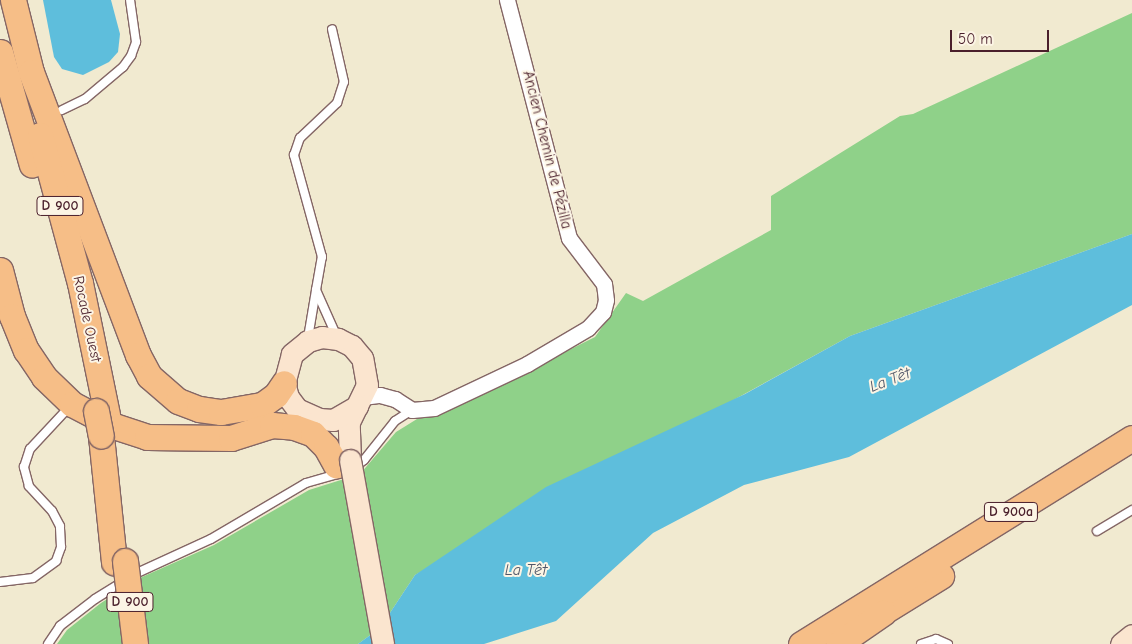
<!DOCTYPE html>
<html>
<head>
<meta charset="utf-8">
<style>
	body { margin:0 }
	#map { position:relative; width:1132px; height:644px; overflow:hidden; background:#f1ead0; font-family:"Comic Neue",sans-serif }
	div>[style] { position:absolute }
	.green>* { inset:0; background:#8fd189 }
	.water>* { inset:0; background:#5ebedc }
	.roads { filter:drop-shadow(1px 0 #846665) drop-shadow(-1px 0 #846665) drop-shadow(0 1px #846665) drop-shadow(0 -1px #846665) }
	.service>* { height:8px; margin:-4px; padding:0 4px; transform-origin:4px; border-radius:4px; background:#fff }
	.minor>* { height:15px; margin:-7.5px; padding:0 7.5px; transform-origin:7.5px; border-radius:7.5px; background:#fff }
	.secondary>* { height:21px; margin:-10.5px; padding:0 10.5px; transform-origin:10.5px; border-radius:10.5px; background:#fbe5cf }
	.trunk>* { height:25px; margin:-12.5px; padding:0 12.5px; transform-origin:12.5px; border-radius:12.5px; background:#f6be87 }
	.bridges { filter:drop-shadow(1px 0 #846665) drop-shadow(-1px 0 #846665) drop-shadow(0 1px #846665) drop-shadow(0 -1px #846665) }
	.secondary-bridge>* { height:21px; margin:-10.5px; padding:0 10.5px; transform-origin:10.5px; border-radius:10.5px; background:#fbe5cf }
	.trunk-bridge>* { height:25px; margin:-12.5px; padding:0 12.5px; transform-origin:12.5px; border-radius:12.5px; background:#f6be87 }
	span { translate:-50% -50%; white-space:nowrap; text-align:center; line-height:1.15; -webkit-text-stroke:4px #fcf5e5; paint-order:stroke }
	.shield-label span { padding:1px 4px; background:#fcf5e5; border:1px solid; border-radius:4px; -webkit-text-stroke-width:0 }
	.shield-label { font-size:14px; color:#4a1f2b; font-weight:700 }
	.street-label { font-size:15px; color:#4a1f2b }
	.water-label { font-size:16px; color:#515769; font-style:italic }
	.scale { position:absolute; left:950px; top:30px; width:99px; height:22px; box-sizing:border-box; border:2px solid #4a1f2b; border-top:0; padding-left:6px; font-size:15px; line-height:18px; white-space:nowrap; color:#4a1f2b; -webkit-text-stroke:4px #fcf5e5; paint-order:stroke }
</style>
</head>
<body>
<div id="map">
	<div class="green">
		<div style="clip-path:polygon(1132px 13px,1132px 234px,850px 336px,415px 575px,380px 628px,358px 644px,57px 644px,67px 630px,101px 603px,142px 577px,214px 545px,309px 490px,360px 474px,396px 432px,417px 419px,441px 414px,595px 337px,626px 293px,643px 301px,771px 230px,771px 196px,900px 116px,913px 114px)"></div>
	</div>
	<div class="water">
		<div style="clip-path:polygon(43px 0,111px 0,120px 34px,118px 52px,109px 62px,83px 75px,62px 69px,54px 57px)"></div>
		<div style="clip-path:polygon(1132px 234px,1132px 305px,849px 457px,744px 485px,653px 533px,556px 621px,484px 644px,358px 644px,380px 628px,415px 575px,546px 487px,745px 394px,850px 336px)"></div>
	</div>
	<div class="roads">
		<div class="service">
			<div style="left:62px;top:110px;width:25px;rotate:-26deg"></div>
			<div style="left:85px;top:99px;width:50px;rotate:-40.1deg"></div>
			<div style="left:123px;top:67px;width:14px;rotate:-54deg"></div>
			<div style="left:131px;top:56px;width:15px;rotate:-70deg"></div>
			<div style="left:136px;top:42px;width:42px;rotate:-98.1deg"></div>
			<div style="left:316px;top:290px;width:34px;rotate:-80deg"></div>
			<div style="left:322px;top:257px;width:106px;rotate:-105.4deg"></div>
			<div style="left:294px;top:155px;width:18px;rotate:-71deg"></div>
			<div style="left:300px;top:138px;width:51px;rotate:-43.4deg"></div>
			<div style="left:337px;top:103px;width:22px;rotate:-72deg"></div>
			<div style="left:344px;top:82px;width:54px;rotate:-102.8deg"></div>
			<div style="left:308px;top:338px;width:49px;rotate:-80.5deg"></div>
			<div style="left:316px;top:290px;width:51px;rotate:65.9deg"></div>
			<div style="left:354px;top:468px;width:13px;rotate:-39deg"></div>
			<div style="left:364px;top:460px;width:50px;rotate:-51.5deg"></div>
			<div style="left:395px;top:421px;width:20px;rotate:-33deg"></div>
			<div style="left:1097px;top:531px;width:41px;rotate:-31deg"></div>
			<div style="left:0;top:582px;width:33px;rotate:-7deg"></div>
			<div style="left:33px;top:578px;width:29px;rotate:-36deg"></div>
			<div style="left:56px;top:561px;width:15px;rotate:-70deg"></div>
			<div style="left:61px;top:547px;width:21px;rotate:-93deg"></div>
			<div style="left:60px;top:526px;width:17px;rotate:-118deg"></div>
			<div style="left:52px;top:511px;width:34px;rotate:-133deg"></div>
			<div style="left:29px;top:486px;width:20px;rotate:-105deg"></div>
			<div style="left:24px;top:467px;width:19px;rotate:-72deg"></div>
			<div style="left:30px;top:449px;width:60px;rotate:-47deg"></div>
			<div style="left:48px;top:644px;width:22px;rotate:-56deg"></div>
			<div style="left:60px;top:626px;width:44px;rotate:-37.6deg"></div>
			<div style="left:95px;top:599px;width:49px;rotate:-31.8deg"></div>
			<div style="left:137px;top:573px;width:81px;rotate:-24.7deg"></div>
			<div style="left:211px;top:539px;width:110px;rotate:-30.5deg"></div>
			<div style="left:306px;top:483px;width:36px;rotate:-16deg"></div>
			<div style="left:921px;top:644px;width:16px;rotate:-18deg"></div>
			<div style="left:936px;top:639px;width:13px;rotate:23deg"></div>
		</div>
		<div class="minor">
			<div style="left:363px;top:397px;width:17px;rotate:-7deg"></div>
			<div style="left:380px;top:395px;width:16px;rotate:15deg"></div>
			<div style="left:395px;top:399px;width:20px;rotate:33deg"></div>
			<div style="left:412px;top:410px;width:22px;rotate:-5deg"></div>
			<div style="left:434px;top:408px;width:103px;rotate:-25.3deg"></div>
			<div style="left:527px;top:364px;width:71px;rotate:-30.5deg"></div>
			<div style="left:588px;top:328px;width:22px;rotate:-47deg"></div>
			<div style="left:603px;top:312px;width:12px;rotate:-76deg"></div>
			<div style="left:606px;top:300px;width:16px;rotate:-97deg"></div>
			<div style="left:604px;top:284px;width:58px;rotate:-127.3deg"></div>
			<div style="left:569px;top:238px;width:246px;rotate:-104.6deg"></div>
		</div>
		<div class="secondary">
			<div style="left:350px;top:460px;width:38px;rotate:-92deg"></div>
			<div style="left:349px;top:422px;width:41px;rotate:-64.1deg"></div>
			<div style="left:367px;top:385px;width:27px;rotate:-100deg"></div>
			<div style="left:362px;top:358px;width:16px;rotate:-130deg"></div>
			<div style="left:352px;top:346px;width:16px;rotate:-153deg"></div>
			<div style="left:338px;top:339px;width:16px;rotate:-173deg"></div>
			<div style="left:322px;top:337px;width:15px;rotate:164deg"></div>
			<div style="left:308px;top:341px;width:21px;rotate:141deg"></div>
			<div style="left:292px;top:354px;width:30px;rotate:105deg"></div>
			<div style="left:284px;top:383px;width:15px;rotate:74deg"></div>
			<div style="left:288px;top:397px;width:15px;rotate:53deg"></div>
			<div style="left:297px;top:409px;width:24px;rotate:24deg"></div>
			<div style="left:319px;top:419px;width:14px;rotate:4deg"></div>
			<div style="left:333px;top:420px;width:28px;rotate:-30deg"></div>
			<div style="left:1121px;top:644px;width:14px;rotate:-39deg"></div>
		</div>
		<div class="trunk">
			<div style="left:13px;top:0;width:74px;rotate:76deg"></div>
			<div style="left:31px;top:72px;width:303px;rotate:69.3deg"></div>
			<div style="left:138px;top:355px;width:24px;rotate:62deg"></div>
			<div style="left:149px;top:376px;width:38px;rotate:41deg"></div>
			<div style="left:178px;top:401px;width:22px;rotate:21deg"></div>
			<div style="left:199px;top:409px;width:22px;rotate:8deg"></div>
			<div style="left:221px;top:412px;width:42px;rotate:-9.7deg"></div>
			<div style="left:262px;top:405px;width:17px;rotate:-36deg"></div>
			<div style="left:276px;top:395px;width:14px;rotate:-56deg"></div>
			<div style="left:0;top:52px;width:117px;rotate:74.2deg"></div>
			<div style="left:40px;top:135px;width:153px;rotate:74.9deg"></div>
			<div style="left:80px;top:283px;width:135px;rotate:78.4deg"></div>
			<div style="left:0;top:270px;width:48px;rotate:75.4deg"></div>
			<div style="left:12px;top:316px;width:37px;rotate:68deg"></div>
			<div style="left:26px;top:350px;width:32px;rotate:56deg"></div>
			<div style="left:44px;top:377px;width:39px;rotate:44deg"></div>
			<div style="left:72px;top:404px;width:47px;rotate:27.6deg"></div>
			<div style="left:114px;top:426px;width:35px;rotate:18deg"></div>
			<div style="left:147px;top:437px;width:84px;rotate:0.7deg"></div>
			<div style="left:231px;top:438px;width:43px;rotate:-17.6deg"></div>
			<div style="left:272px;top:425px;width:22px;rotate:5deg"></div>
			<div style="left:294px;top:427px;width:20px;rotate:20deg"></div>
			<div style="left:313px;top:434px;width:18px;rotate:45deg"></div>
			<div style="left:326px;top:447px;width:21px;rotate:61deg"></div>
			<div style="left:101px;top:436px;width:127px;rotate:84.1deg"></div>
			<div style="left:868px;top:621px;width:86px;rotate:-31.7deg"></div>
			<div style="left:801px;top:644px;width:390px;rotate:-31.9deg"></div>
			<div style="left:838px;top:644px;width:55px;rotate:-34.6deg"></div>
		</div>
	</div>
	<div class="bridges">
		<div class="secondary-bridge">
			<div style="left:350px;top:460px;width:187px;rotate:79.8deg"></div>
		</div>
		<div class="trunk-bridge">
			<div style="left:96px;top:411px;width:25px;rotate:79deg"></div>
			<div style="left:125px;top:561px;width:84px;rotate:83.1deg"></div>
		</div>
	</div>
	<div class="shield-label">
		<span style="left:60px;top:206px">D 900</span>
		<span style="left:1011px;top:512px">D 900a</span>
		<span style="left:130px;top:602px">D 900</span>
	</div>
	<div class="street-label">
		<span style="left:547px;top:150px;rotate:76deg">Ancien Chemin de Pézilla</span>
		<span style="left:87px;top:319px;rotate:78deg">Rocade Ouest</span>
	</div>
	<div class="water-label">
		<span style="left:890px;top:380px;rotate:-21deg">La Têt</span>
		<span style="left:526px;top:570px">La Têt</span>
	</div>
	<div class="scale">50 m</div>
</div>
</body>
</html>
